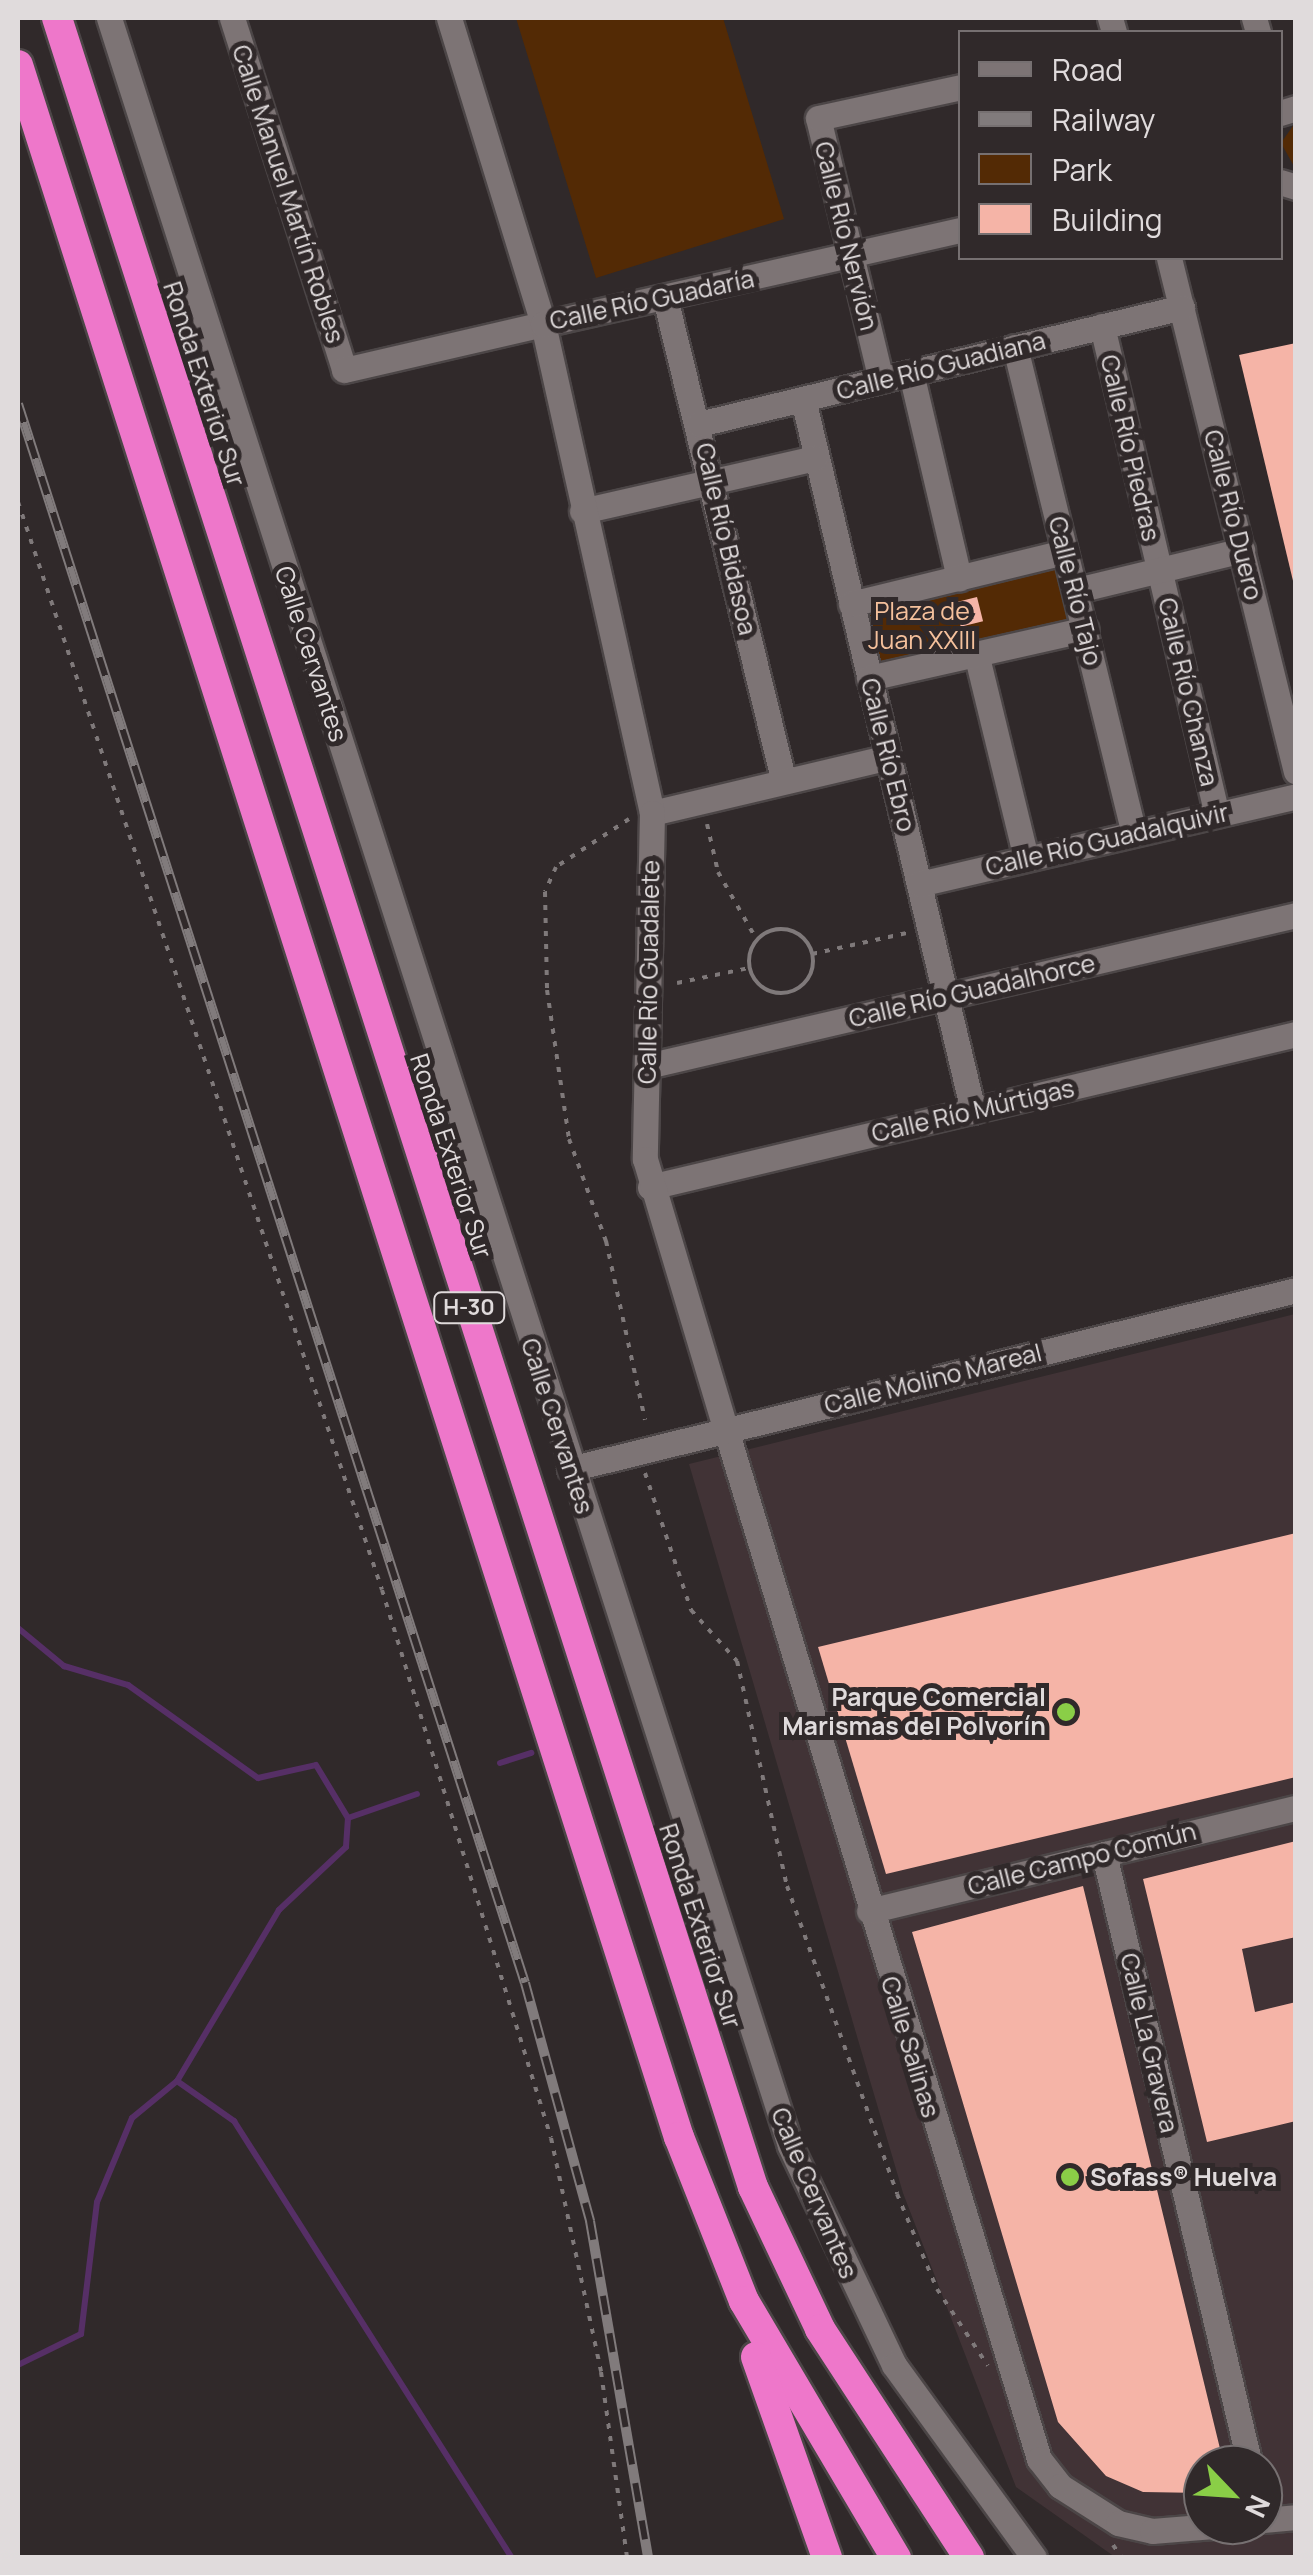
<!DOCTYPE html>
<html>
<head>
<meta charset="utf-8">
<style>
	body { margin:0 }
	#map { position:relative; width:1313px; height:2575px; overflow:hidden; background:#30292a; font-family:Manrope,sans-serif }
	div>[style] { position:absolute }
	.built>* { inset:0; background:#413336 }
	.green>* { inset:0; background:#532a05; transform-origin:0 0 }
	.stream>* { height:6px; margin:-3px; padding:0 3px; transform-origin:3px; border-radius:3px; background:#562f66 }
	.building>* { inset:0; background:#f5b4a7; transform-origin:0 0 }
	.path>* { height:4px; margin-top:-2px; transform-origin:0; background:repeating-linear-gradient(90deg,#7f797a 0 5px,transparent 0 13px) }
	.path>.ring { margin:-2px; padding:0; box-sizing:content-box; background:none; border:4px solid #7f797a; border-radius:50% }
	.roads { filter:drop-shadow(2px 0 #4c4647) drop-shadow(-2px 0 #4c4647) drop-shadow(0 2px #4c4647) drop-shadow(0 -2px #4c4647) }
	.street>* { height:25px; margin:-12.5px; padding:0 12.5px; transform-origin:12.5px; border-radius:12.5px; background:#7d7475 }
	.secondary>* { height:25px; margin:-12.5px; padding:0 12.5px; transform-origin:12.5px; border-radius:12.5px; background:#7d7475 }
	.highway>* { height:30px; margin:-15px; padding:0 15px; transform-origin:15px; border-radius:15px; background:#ee77ca }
	.rail>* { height:10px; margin-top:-5px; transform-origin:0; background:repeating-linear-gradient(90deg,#30292a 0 19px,#817b7c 0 38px); box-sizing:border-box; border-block:2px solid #817b7c }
	.dots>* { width:28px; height:28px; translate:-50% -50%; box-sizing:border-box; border:5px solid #30292a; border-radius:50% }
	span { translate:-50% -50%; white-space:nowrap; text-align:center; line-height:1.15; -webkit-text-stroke:10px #30292a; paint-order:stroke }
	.shield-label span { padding:2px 8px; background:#30292a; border:2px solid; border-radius:8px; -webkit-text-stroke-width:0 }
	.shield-label { font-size:22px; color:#e0dbdc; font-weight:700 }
	.street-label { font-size:25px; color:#e0dbdc }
	.park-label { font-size:25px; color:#f5c19c }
	.poi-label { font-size:25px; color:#e0dbdc; font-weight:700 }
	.right { translate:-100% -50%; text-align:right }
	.left { translate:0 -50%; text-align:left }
	.frame { position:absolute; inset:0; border:20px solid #e0dbdc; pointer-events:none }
	.legend { position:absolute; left:958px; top:30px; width:325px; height:230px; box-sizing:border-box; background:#30292a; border:2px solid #767071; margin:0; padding:12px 18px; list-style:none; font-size:30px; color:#e0dbdc }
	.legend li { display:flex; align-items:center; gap:20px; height:50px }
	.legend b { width:50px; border:2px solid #767071 }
	.north { position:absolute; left:1183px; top:2445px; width:100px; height:100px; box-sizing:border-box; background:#30292a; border:2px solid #767071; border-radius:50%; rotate:115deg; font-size:28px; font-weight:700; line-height:40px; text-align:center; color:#e0dbdc }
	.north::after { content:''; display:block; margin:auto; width:35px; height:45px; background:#8ace47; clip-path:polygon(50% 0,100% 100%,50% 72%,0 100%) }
</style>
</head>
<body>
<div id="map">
	<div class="built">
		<div style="clip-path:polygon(evenodd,1295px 1314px,1295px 2557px,1115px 2557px,1016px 2487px,903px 2193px,689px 1464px,1295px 1314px,1203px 2465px,1263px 2465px,1263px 2525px,1203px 2525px,1203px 2465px)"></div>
	</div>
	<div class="green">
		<div style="clip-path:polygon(516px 18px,723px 18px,784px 219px,596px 278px)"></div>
		<div style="clip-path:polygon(1295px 123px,1295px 168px,1281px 143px)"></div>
		<div style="left:1056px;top:564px;width:57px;height:202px;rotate:77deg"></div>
	</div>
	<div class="stream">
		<div style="left:18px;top:1628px;width:60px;rotate:39.6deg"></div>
		<div style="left:64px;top:1666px;width:67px;rotate:16.5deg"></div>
		<div style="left:128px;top:1685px;width:160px;rotate:35.6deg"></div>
		<div style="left:258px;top:1778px;width:59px;rotate:-12.6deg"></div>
		<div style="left:316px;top:1765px;width:62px;rotate:58.9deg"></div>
		<div style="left:348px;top:1818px;width:29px;rotate:94deg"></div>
		<div style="left:346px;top:1847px;width:92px;rotate:136.8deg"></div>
		<div style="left:279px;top:1910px;width:199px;rotate:120.8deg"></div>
		<div style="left:177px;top:2081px;width:58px;rotate:140.6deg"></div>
		<div style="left:132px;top:2118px;width:91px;rotate:112.6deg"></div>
		<div style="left:97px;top:2202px;width:133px;rotate:96.9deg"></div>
		<div style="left:81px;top:2334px;width:70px;rotate:153.8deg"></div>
		<div style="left:500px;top:1763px;width:33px;rotate:-18deg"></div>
		<div style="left:348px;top:1818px;width:73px;rotate:-19.2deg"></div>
		<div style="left:177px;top:2081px;width:70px;rotate:35.1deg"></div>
		<div style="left:234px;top:2121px;width:518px;rotate:57.54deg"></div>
	</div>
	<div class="building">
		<div style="clip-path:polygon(1296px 343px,1296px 585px,1294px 585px,1239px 355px)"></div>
		<div style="left:977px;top:597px;width:25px;height:23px;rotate:76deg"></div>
		<div style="clip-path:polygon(1296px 1533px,1296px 1777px,886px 1874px,818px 1647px)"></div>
		<div style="clip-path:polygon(1296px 1841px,1296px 1937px,1242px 1949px,1255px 2012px,1296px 2002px,1296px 2121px,1207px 2142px,1143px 1879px)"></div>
		<div style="clip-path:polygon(1083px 1886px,1224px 2465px,1203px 2465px,1203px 2493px,1143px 2492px,1106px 2476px,1058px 2422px,912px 1932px)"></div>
	</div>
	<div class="path">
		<div style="left:18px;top:502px;width:1147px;rotate:71.5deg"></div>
		<div style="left:382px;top:1590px;width:573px;rotate:72.86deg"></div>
		<div style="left:551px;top:2138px;width:239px;rotate:77.9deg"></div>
		<div style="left:601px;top:2372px;width:188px;rotate:82deg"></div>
		<div style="left:629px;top:819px;width:87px;rotate:146.7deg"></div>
		<div style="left:556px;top:867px;width:27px;rotate:114deg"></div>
		<div style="left:545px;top:892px;width:98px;rotate:88.8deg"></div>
		<div style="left:547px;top:990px;width:151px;rotate:81.6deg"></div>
		<div style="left:569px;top:1139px;width:109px;rotate:70.1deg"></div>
		<div style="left:606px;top:1241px;width:183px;rotate:77.7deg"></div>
		<div style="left:707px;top:824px;width:49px;rotate:77.1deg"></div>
		<div style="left:718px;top:872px;width:78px;rotate:60.2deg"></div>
		<div class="ring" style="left:749px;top:929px;width:60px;height:60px"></div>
		<div style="left:812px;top:954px;width:97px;rotate:-12.5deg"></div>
		<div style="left:677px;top:983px;width:74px;rotate:-11.8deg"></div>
		<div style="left:645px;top:1473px;width:145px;rotate:71.4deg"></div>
		<div style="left:691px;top:1610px;width:69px;rotate:48deg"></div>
		<div style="left:737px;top:1661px;width:230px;rotate:77.5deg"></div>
		<div style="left:787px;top:1886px;width:327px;rotate:70.3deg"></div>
		<div style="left:897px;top:2194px;width:103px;rotate:67.2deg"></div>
		<div style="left:937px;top:2289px;width:92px;rotate:56.5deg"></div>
		<div style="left:1113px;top:2545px;width:16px;rotate:55deg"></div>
	</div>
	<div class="roads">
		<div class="street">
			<div style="left:232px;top:18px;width:369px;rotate:72.3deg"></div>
			<div style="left:344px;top:370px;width:204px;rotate:-13deg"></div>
			<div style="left:1110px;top:18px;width:15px;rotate:74deg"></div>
			<div style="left:1169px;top:258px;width:529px;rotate:76.12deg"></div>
			<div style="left:665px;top:298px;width:497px;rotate:76.2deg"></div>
			<div style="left:1102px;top:326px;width:502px;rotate:76.77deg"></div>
			<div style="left:1015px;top:347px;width:501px;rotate:76.27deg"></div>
			<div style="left:911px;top:373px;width:211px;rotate:76.8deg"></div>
			<div style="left:881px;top:380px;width:269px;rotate:-103.5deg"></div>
			<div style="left:818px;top:118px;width:146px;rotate:-12.2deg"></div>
			<div style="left:803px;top:399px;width:732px;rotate:76.57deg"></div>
			<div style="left:699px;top:424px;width:497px;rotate:-13.6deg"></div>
			<div style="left:582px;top:511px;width:239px;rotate:-12.8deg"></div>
			<div style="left:1077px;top:590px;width:170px;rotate:-13.6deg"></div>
			<div style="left:851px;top:604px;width:219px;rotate:-13.7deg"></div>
			<div style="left:976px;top:653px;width:211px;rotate:76.3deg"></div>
			<div style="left:869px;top:678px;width:222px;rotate:-12.7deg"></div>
			<div style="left:652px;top:813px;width:243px;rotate:-13.3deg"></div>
			<div style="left:919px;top:884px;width:387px;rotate:-13.1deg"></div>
			<div style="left:647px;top:1066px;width:666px;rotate:-13.1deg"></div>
			<div style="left:650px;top:1187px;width:664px;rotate:-13.32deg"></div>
			<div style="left:726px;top:1430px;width:1076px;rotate:73.08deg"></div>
			<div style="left:1039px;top:2459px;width:34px;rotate:52deg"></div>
			<div style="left:1060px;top:2486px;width:69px;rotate:32.5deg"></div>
			<div style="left:1118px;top:2523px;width:35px;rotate:13deg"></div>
			<div style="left:1152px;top:2531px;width:74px;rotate:-4.6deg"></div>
			<div style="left:1104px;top:1854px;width:628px;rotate:76.56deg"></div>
			<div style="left:869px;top:1911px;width:439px;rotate:-13.6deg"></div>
			<div style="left:1263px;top:2520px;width:33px;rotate:-5deg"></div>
		</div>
		<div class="secondary">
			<div style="left:109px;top:18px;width:2234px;rotate:72.25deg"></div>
			<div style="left:790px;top:2146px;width:242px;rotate:64.6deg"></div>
			<div style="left:894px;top:2365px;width:238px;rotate:54deg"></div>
			<div style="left:449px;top:18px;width:320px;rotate:72.9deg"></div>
			<div style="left:543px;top:324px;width:501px;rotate:77.43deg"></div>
			<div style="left:652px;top:813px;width:346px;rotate:91.2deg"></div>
			<div style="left:645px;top:1159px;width:283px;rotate:73.4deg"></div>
			<div style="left:1254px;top:18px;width:15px;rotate:74deg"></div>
			<div style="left:1280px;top:113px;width:17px;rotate:-17deg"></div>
			<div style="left:1280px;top:182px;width:17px;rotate:17deg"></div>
			<div style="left:543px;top:324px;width:428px;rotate:-12.7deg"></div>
			<div style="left:570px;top:1469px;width:748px;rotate:-13.85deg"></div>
		</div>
		<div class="highway">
			<div style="left:57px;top:18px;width:2278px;rotate:72.21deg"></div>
			<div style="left:753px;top:2187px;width:157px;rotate:64.7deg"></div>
			<div style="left:820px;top:2329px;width:273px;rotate:56.9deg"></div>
			<div style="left:18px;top:65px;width:2175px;rotate:72.31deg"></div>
			<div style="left:679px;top:2137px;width:176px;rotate:68.4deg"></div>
			<div style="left:744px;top:2301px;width:299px;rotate:59.4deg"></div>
			<div style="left:756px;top:2357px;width:213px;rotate:70.5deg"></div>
		</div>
	</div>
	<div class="rail">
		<div style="left:18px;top:404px;width:1658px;rotate:72.2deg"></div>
		<div style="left:525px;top:1983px;width:247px;rotate:74.7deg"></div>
		<div style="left:590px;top:2221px;width:342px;rotate:80.2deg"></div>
	</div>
	<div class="dots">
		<div style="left:1066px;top:1712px;background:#8ace47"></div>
		<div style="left:1070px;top:2177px;background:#8ace47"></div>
	</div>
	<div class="shield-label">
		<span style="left:469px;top:1308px">H-30</span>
	</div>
	<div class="street-label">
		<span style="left:288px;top:194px;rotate:72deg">Calle Manuel Martín Robles</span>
		<span style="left:846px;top:236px;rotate:76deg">Calle Río Nervión</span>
		<span style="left:652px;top:300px;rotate:-12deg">Calle Río Guadaría</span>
		<span style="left:941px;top:366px;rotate:-14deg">Calle Río Guadiana</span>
		<span style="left:204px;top:384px;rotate:72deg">Ronda Exterior Sur</span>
		<span style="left:1130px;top:448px;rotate:77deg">Calle Río Piedras</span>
		<span style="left:1233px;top:515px;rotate:76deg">Calle Río Duero</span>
		<span style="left:726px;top:539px;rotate:77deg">Calle Río Bidasoa</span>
		<span style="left:1075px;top:591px;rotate:76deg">Calle Río Tajo</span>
		<span style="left:311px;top:654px;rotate:72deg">Calle Cervantes</span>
		<span style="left:1188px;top:692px;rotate:77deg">Calle Río Chanza</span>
		<span style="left:888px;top:755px;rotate:76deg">Calle Río Ebro</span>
		<span style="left:1107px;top:840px;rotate:-13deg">Calle Río Guadalquivir</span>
		<span style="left:649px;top:972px;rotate:-89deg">Calle Río Guadalete</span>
		<span style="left:972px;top:991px;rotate:-13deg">Calle Río Guadalhorce</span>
		<span style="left:973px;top:1111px;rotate:-13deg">Calle Río Múrtigas</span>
		<span style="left:451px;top:1156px;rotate:72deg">Ronda Exterior Sur</span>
		<span style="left:933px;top:1379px;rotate:-14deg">Calle Molino Mareal</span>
		<span style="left:557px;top:1426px;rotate:72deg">Calle Cervantes</span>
		<span style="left:1082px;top:1859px;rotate:-14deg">Calle Campo Común</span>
		<span style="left:700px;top:1926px;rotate:72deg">Ronda Exterior Sur</span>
		<span style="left:1149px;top:2043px;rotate:77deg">Calle La Gravera</span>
		<span style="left:910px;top:2047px;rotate:73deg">Calle Salinas</span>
		<span style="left:814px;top:2193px;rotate:67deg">Calle Cervantes</span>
	</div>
	<div class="park-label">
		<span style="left:922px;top:626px">Plaza de<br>Juan XXIII</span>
	</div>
	<div class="poi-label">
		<span class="right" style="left:1046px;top:1712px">Parque Comercial<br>Marismas del Polvorín</span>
		<span class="left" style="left:1090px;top:2177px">Sofass® Huelva</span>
	</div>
	<div class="frame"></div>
	<ul class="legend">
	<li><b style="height:12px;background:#7d7475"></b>Road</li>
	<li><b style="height:12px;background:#817b7c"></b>Railway</li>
	<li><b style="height:28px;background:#532a05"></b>Park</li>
	<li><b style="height:28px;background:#f5b4a7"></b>Building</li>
	</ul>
	<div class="north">N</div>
</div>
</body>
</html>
